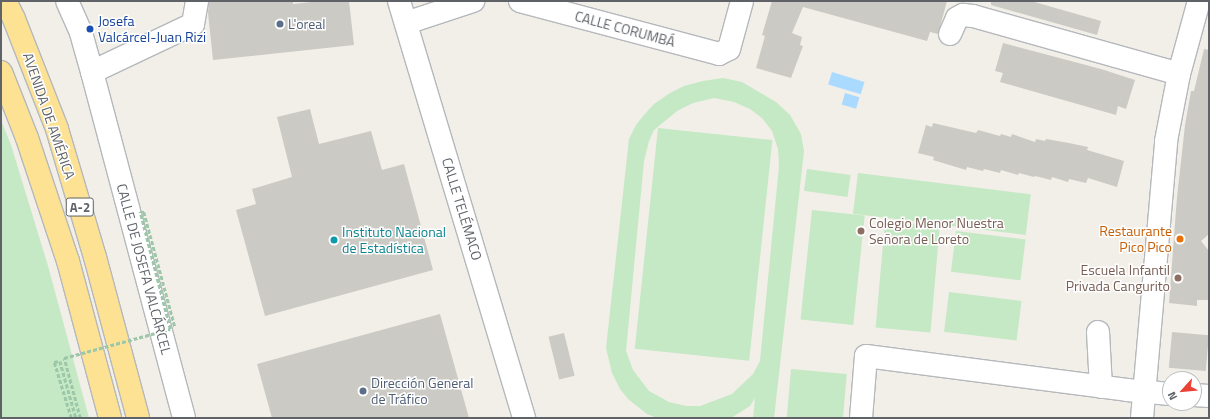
<!DOCTYPE html>
<html>
<head>
<meta charset="utf-8">
<style>
	body { margin:0 }
	#map { position:relative; width:1210px; height:419px; overflow:hidden; background:#f1efe8; font-family:"Titillium Web",sans-serif }
	div>[style] { position:absolute }
	.green>* { inset:0; background:#c5e8c5; transform-origin:0 0 }
	.water>* { inset:0; background:#aadaff; transform-origin:0 0 }
	.building>* { inset:0; background:#cccac5; transform-origin:0 0 }
	.path>* { height:2.5px; margin-top:-1.25px; transform-origin:0; background:repeating-linear-gradient(90deg,#9cc7a9 0 4px,transparent 0 6px) }
	.roads { filter:drop-shadow(1px 0 #b5b8bc) drop-shadow(-1px 0 #b5b8bc) drop-shadow(0 1px #b5b8bc) drop-shadow(0 -1px #b5b8bc) }
	.minor>* { height:22px; margin:-11px; padding:0 11px; transform-origin:11px; border-radius:11px; background:#fff }
	.highway>* { height:22px; margin:-11px; padding:0 11px; transform-origin:11px; border-radius:11px; background:#fde293 }
	.path-bridge>* { height:2.5px; margin-top:-1.25px; transform-origin:0; background:repeating-linear-gradient(90deg,#9cc7a9 0 4px,transparent 0 6px) }
	.dots>* { width:11px; height:11px; translate:-50% -50%; box-sizing:border-box; border:2px solid #fff; border-radius:50% }
	span { translate:-50% -50%; white-space:nowrap; text-align:center; line-height:1.15; -webkit-text-stroke:3px #fff; paint-order:stroke }
	.shield-label span { padding:1px 3px; background:#fff; border:1px solid; border-radius:3px; -webkit-text-stroke-width:0 }
	.shield-label { font-size:13px; color:#5f6368; font-weight:700 }
	.transit-label { font-size:14px; color:#164399 }
	.left { translate:0 -50%; text-align:left }
	.service-label { font-size:14px; color:#4e5e75 }
	.street-label { font-size:14px; color:#5f6368 }
	.education-label { font-size:14px; color:#785e54 }
	.right { translate:-100% -50%; text-align:right }
	.food-label { font-size:14px; color:#c56008 }
	.culture-label { font-size:14px; color:#0d838f }
	.frame { position:absolute; inset:0; border:2px solid #5f6368; pointer-events:none }
	.north { position:absolute; left:1162px; top:371px; width:40px; height:40px; box-sizing:border-box; background:#fff; border:1px solid #bfc1c3; border-radius:50%; rotate:243deg; font-size:11px; font-weight:700; line-height:16px; text-align:center; color:#5f6368 }
	.north::after { content:''; display:block; margin:auto; width:14px; height:18px; background:#ea4335; clip-path:polygon(50% 0,100% 100%,50% 72%,0 100%) }
</style>
</head>
<body>
<div id="map">
	<div class="green">
		<div style="clip-path:polygon(evenodd,723px 78px,742px 82px,776px 102px,790px 115px,801px 134px,804px 151px,774px 418px,753px 418px,755px 398px,750px 406px,731px 418px,657px 418px,647px 414px,628px 399px,620px 389px,612px 373px,606px 348px,629px 139px,636px 125px,644px 115px,654px 104px,670px 93px,684px 86px,703px 81px,723px 78px,714px 98px,734px 102px,750px 109px,762px 118px,772px 131px,778px 149px,779px 166px,760px 361px,753px 374px,732px 394px,700px 406px,686px 406px,669px 402px,649px 391px,633px 370px,626px 351px,644px 161px,649px 141px,654px 130px,677px 111px,693px 103px,714px 98px)"></div>
		<div style="clip-path:polygon(1px 120px,11px 145px,48px 266px,89px 418px,1px 418px)"></div>
		<div style="left:658px;top:128px;width:115px;height:222px;rotate:6deg"></div>
		<div style="left:807px;top:169px;width:44px;height:22px;rotate:8deg"></div>
		<div style="left:858px;top:173px;width:174px;height:41px;rotate:7deg"></div>
		<div style="left:812px;top:210px;width:53px;height:110px;rotate:6deg"></div>
		<div style="left:885px;top:221px;width:55px;height:107px;rotate:5deg"></div>
		<div style="left:956px;top:231px;width:70px;height:41px;rotate:7deg"></div>
		<div style="left:949px;top:292px;width:73px;height:40px;rotate:7deg"></div>
		<div style="left:791px;top:369px;width:56px;height:49px;rotate:5deg"></div>
	</div>
	<div class="water">
		<div style="left:832px;top:72px;width:34px;height:13px;rotate:17deg"></div>
		<div style="left:845px;top:93px;width:15px;height:12px;rotate:16deg"></div>
	</div>
	<div class="building">
		<div style="clip-path:polygon(209px 1px,293px 1px,293px 4px,320px 1px,349px 1px,354px 45px,213px 60px,208px 13px)"></div>
		<div style="clip-path:polygon(772px 1px,947px 1px,938px 34px,930px 32px,927px 41px,803px 7px,792px 33px,802px 37px,800px 45px,803px 46px,791px 78px,756px 68px,765px 36px,762px 35px)"></div>
		<div style="clip-path:polygon(991px 1px,1031px 1px,1101px 21px,1097px 35px,991px 5px)"></div>
		<div style="clip-path:polygon(1003px 43px,1101px 69px,1135px 80px,1126px 109px,1118px 106px,1116px 115px,1000px 82px,1003px 73px,995px 71px)"></div>
		<div style="clip-path:polygon(1204px 49px,1209px 50px,1209px 234px,1201px 241px,1209px 251px,1209px 300px,1197px 300px,1197px 306px,1169px 303px,1177px 197px,1185px 125px,1191px 91px,1194px 91px)"></div>
		<div style="clip-path:polygon(310px 109px,319px 144px,371px 131px,382px 170px,404px 164px,433px 270px,265px 316px,236px 210px,256px 204px,252px 189px,292px 177px,277px 117px)"></div>
		<div style="clip-path:polygon(933px 123px,976px 133px,978px 130px,1000px 136px,1001px 134px,1011px 137px,1012px 134px,1035px 142px,1036px 139px,1045px 141px,1046px 139px,1069px 143px,1088px 147px,1087px 150px,1124px 161px,1117px 187px,1088px 178px,1086px 183px,1069px 179px,1068px 182px,1052px 177px,1051px 180px,1035px 176px,1034px 177px,1019px 173px,1018px 175px,1001px 170px,1000px 173px,984px 169px,983px 171px,967px 167px,966px 170px,933px 160px,934px 157px,918px 153px,926px 125px,932px 127px)"></div>
		<div style="clip-path:polygon(440px 314px,469px 418px,272px 418px,257px 364px)"></div>
		<div style="left:1172px;top:332px;width:37px;height:36px;rotate:5deg"></div>
		<div style="left:564px;top:333px;width:44px;height:16px;rotate:76deg"></div>
	</div>
	<div class="path">
		<div style="left:71px;top:418px;width:59px;rotate:-106.9deg"></div>
		<div style="left:54px;top:362px;width:6px;rotate:-9deg"></div>
		<div style="left:60px;top:361px;width:59px;rotate:74.3deg"></div>
	</div>
	<div class="roads">
		<div class="minor">
			<div style="left:67px;top:1px;width:35px;rotate:66deg"></div>
			<div style="left:81px;top:33px;width:41px;rotate:74.2deg"></div>
			<div style="left:92px;top:72px;width:358px;rotate:75.1deg"></div>
			<div style="left:399px;top:1px;width:435px;rotate:73.3deg"></div>
			<div style="left:520px;top:1px;width:206px;rotate:14.9deg"></div>
			<div style="left:719px;top:54px;width:11px;rotate:-27deg"></div>
			<div style="left:729px;top:49px;width:50px;rotate:-74.8deg"></div>
			<div style="left:406px;top:23px;width:71px;rotate:-18.2deg"></div>
			<div style="left:950px;top:34px;width:17px;rotate:-66deg"></div>
			<div style="left:957px;top:18px;width:7px;rotate:-27deg"></div>
			<div style="left:963px;top:15px;width:10px;rotate:6deg"></div>
			<div style="left:973px;top:16px;width:214px;rotate:15.7deg"></div>
			<div style="left:92px;top:72px;width:112px;rotate:-25.4deg"></div>
			<div style="left:193px;top:24px;width:23px;rotate:-80deg"></div>
			<div style="left:1098px;top:332px;width:55px;rotate:86.9deg"></div>
			<div style="left:1194px;top:395px;width:15px;rotate:4deg"></div>
			<div style="left:861px;top:418px;width:62px;rotate:-85.4deg"></div>
			<div style="left:866px;top:356px;width:263px;rotate:7.4deg"></div>
			<div style="left:1127px;top:390px;width:43px;rotate:5.3deg"></div>
			<div style="left:1142px;top:418px;width:278px;rotate:-85deg"></div>
			<div style="left:1166px;top:141px;width:68px;rotate:-79deg"></div>
			<div style="left:1179px;top:74px;width:76px;rotate:-74.7deg"></div>
		</div>
		<div class="highway">
			<div style="left:5px;top:1px;width:20px;rotate:63deg"></div>
			<div style="left:14px;top:19px;width:118px;rotate:68.6deg"></div>
			<div style="left:57px;top:129px;width:134px;rotate:73.5deg"></div>
			<div style="left:95px;top:257px;width:167px;rotate:75deg"></div>
			<div style="left:1px;top:72px;width:71px;rotate:68.5deg"></div>
			<div style="left:27px;top:138px;width:130px;rotate:71.6deg"></div>
			<div style="left:68px;top:261px;width:163px;rotate:75deg"></div>
		</div>
	</div>
	<div class="path-bridge">
		<div style="left:80px;top:418px;width:62px;rotate:-104.9deg"></div>
		<div style="left:64px;top:358px;width:110px;rotate:-15.3deg"></div>
		<div style="left:170px;top:329px;width:121px;rotate:-104.4deg"></div>
		<div style="left:140px;top:212px;width:4px"></div>
		<div style="left:144px;top:212px;width:119px;rotate:74.9deg"></div>
	</div>
	<div class="dots">
		<div style="left:280px;top:24px;background:#5c6f8a"></div>
		<div style="left:90px;top:29px;background:#1a4fb4"></div>
		<div style="left:861px;top:231px;background:#8d6e63"></div>
		<div style="left:1180px;top:239px;background:#e8710a"></div>
		<div style="left:334px;top:240px;background:#0f9aa8"></div>
		<div style="left:1178px;top:278px;background:#8d6e63"></div>
		<div style="left:363px;top:391px;background:#5c6f8a"></div>
	</div>
	<div class="shield-label">
		<span style="left:80px;top:207px">A-2</span>
	</div>
	<div class="transit-label">
		<span class="left" style="left:98px;top:29px">Josefa<br>Valcárcel-Juan Rizi</span>
	</div>
	<div class="service-label">
		<span class="left" style="left:288px;top:24px">L'oreal</span>
		<span class="left" style="left:371px;top:391px">Dirección General<br>de Tráfico</span>
	</div>
	<div class="street-label">
		<span style="left:625px;top:29px;rotate:15deg">CALLE CORUMBÁ</span>
		<span style="left:49px;top:116px;rotate:71deg">AVENIDA DE AMÉRICA</span>
		<span style="left:462px;top:209px;rotate:73deg">CALLE TELÉMACO</span>
		<span style="left:144px;top:269px;rotate:75deg">CALLE DE JOSEFA VALCÁRCEL</span>
	</div>
	<div class="education-label">
		<span class="left" style="left:869px;top:231px">Colegio Menor Nuestra<br>Señora de Loreto</span>
		<span class="right" style="left:1170px;top:278px">Escuela Infantil<br>Privada Cangurito</span>
	</div>
	<div class="food-label">
		<span class="right" style="left:1172px;top:239px">Restaurante<br>Pico Pico</span>
	</div>
	<div class="culture-label">
		<span class="left" style="left:342px;top:240px">Instituto Nacional<br>de Estadística</span>
	</div>
	<div class="frame"></div>
	<div class="north">N</div>
</div>
</body>
</html>
